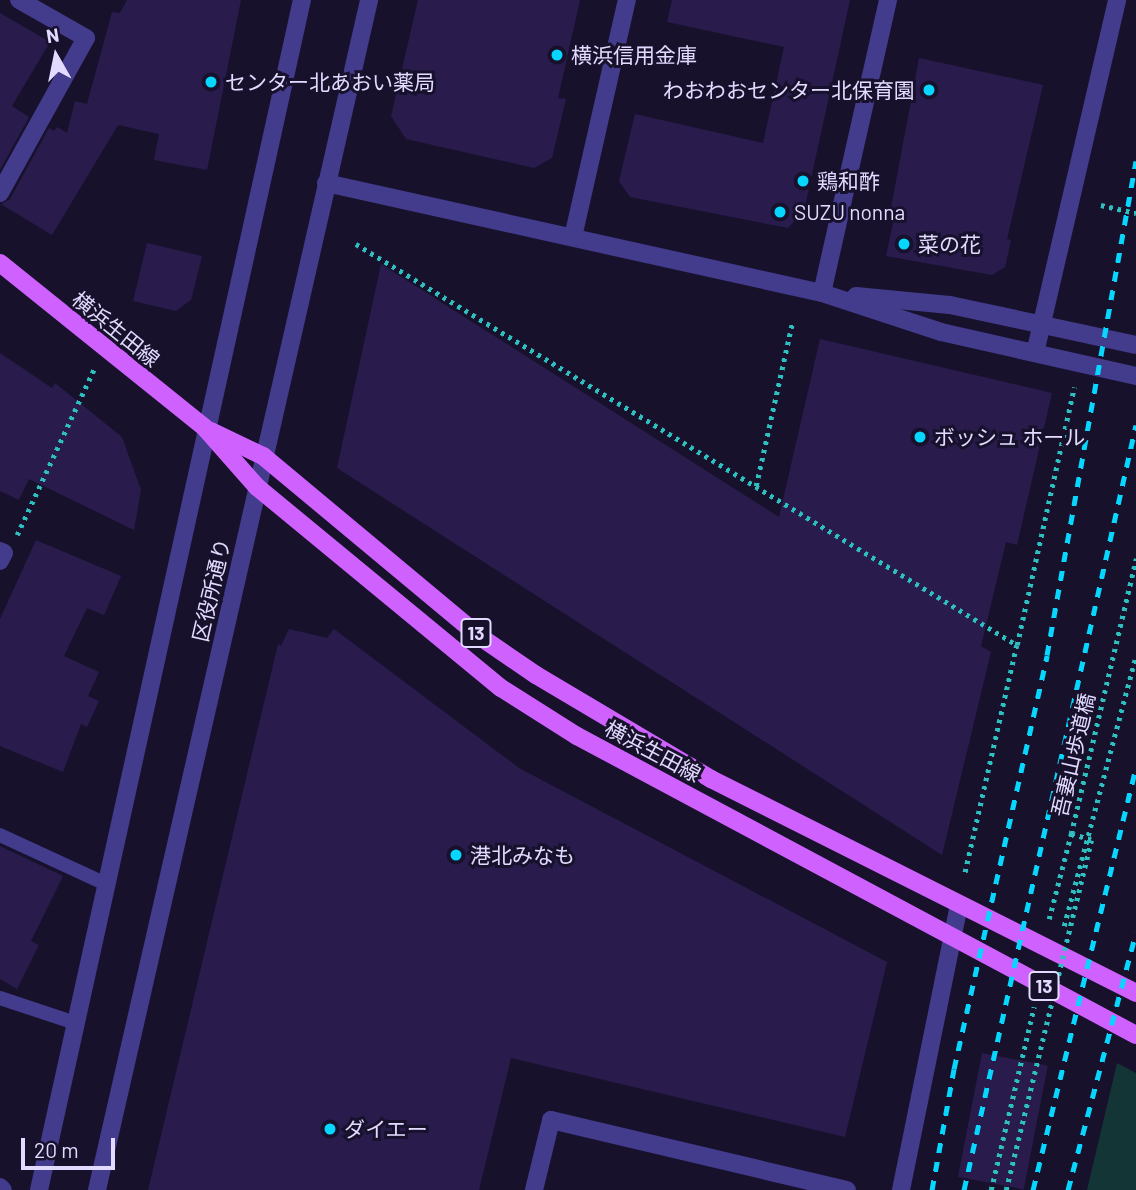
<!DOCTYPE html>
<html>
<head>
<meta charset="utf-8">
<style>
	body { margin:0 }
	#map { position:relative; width:1136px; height:1190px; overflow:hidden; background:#17112c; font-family:Barlow,"Noto Sans JP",sans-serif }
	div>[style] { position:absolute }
	.green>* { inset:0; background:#133536 }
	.building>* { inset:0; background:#291c4d; transform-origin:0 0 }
	.path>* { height:4.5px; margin-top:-2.25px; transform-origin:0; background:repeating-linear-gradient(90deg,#2dc0c1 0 3.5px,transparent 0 8.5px) }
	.service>* { height:14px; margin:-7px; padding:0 7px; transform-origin:7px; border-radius:7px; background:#433b8c }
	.minor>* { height:18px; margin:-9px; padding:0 9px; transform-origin:9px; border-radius:9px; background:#433b8c }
	.tertiary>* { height:18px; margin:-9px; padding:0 9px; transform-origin:9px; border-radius:9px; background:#433b8c }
	.primary>* { height:18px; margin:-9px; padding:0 9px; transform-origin:9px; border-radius:9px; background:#cf62ff }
	.rail>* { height:5px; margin-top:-2.5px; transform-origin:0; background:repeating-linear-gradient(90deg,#07d6ff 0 10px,transparent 0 19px) }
	.path-bridge>* { height:4.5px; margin-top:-2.25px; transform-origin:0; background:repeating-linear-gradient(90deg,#2dc0c1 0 3.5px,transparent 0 8.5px) }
	.dots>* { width:19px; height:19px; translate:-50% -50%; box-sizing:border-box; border:4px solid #17112c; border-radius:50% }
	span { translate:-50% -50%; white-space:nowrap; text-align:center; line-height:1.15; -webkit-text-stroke:6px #17112c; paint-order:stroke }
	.shield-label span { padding:2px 5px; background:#17112c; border:2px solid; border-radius:5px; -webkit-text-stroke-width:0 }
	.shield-label { font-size:19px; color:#e2dbff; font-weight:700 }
	.poi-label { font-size:21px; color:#e2dbff }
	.left { translate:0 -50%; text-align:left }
	.right { translate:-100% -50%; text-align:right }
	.street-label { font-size:21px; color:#e2dbff }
	.north { position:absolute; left:21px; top:21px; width:70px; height:70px; -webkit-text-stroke:5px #17112c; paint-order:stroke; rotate:351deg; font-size:19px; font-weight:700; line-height:28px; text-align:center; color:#e2dbff }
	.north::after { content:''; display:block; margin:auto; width:24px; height:32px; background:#e2dbff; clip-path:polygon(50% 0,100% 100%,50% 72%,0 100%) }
	.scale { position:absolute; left:21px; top:1138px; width:94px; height:32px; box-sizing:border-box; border:4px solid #e2dbff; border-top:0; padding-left:9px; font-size:21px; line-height:24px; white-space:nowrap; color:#e2dbff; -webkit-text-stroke:5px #17112c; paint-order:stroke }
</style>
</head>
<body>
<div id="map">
	<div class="green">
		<div style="clip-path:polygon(1117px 1063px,1136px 1073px,1136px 1190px,1087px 1190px)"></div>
	</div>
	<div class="building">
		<div style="clip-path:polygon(127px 0,241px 0,207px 170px,154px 160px,159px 134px,118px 125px,52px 235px,1px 204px,10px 199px,49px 128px,54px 131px,57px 127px,67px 133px,75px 101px,87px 104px,112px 12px,120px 13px)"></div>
		<div style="clip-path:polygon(418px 0,580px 0,558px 98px,566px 99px,552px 158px,534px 168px,406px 139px,391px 116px)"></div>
		<div style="clip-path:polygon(672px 0,850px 0,804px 211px,788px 228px,630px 197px,619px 181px,635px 114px,763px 143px,784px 47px,667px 22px)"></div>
		<div style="clip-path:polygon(0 13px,50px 42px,12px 106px,29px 117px,0 170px)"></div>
		<div style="clip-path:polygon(919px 58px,1043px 85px,1007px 239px,1011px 240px,1005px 267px,992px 275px,886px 256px,895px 214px,890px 213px)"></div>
		<div style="clip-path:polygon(147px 243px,202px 256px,191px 300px,176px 311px,133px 301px)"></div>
		<div style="clip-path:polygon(381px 264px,779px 517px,820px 339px,1052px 393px,1017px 545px,1006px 542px,981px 646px,991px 652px,942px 855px,337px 468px)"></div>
		<div style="clip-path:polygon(0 353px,52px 388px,55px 383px,122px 437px,141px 490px,134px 530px,29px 479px,19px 500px,0 491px)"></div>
		<div style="clip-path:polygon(36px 540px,121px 576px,104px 615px,87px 608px,64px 656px,99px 672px,88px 696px,99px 701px,87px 727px,81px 724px,63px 772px,0 746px,0 619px)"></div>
		<div style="clip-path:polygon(289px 629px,327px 638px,334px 629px,519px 768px,887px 962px,845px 1137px,511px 1058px,479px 1190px,148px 1190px,278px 644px,281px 646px)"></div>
		<div style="clip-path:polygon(0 846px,63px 876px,31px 941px,39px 945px,17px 989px,0 979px)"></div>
		<div style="left:982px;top:1053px;width:67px;height:126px;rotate:11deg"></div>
	</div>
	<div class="path">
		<div style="left:1101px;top:205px;width:36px;rotate:13deg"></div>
		<div style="left:356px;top:244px;width:773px;rotate:31.24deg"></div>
		<div style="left:1017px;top:645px;width:235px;rotate:102.8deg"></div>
		<div style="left:756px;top:486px;width:167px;rotate:-77.5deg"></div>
		<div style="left:17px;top:535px;width:183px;rotate:-65.1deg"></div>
		<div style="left:1017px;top:645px;width:264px;rotate:-77.5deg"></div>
		<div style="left:1049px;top:919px;width:88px;rotate:-75.5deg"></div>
		<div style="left:1064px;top:926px;width:279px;rotate:-75.1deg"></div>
		<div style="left:991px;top:1190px;width:188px;rotate:-76.8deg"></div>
	</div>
	<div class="service">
		<div style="left:0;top:835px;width:117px;rotate:24.8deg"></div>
		<div style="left:0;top:998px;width:79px;rotate:18.4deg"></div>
	</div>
	<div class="minor">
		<div style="left:0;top:193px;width:177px;rotate:-61deg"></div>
		<div style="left:86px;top:38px;width:77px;rotate:-150.4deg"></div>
		<div style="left:822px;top:293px;width:300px;rotate:-77.3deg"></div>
		<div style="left:0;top:551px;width:4px;rotate:27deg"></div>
		<div style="left:4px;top:553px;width:9px;rotate:117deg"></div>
		<div style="left:0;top:1187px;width:4px;rotate:45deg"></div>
		<div style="left:534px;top:1190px;width:72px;rotate:-76.3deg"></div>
		<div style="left:551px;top:1120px;width:304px;rotate:13.3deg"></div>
	</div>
	<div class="tertiary">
		<div style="left:326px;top:183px;width:508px;rotate:12.5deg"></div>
		<div style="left:822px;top:293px;width:125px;rotate:18.1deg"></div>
		<div style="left:941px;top:332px;width:200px;rotate:12.7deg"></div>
		<div style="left:573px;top:237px;width:243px;rotate:-77.2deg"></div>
		<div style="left:856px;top:296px;width:94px;rotate:5.5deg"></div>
		<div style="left:950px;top:305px;width:190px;rotate:12.1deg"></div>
		<div style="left:1035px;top:353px;width:362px;rotate:-76.9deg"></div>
		<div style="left:39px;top:1190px;width:1219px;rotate:-77.54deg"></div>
		<div style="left:97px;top:1190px;width:1221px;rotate:-77.12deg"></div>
		<div style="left:901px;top:1190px;width:291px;rotate:-78.5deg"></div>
	</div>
	<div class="primary">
		<div style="left:0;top:263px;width:263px;rotate:38.8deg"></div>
		<div style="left:205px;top:428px;width:79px;rotate:48.6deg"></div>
		<div style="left:257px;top:487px;width:316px;rotate:39.5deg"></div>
		<div style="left:501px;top:688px;width:90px;rotate:32.3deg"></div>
		<div style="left:577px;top:736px;width:634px;rotate:28.14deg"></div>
		<div style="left:211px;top:431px;width:58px;rotate:25.7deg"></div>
		<div style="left:263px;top:456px;width:281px;rotate:39.8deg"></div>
		<div style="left:479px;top:636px;width:69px;rotate:34.4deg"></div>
		<div style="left:536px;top:675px;width:204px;rotate:30.7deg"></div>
		<div style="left:711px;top:779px;width:476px;rotate:26.7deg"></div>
	</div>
	<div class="rail">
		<div style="left:932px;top:1190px;width:123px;rotate:-79.7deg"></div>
		<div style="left:954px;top:1069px;width:424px;rotate:-77.3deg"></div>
		<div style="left:1047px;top:655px;width:502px;rotate:-79.79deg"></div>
		<div style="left:964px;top:1190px;width:784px;rotate:-77.33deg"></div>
		<div style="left:1033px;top:1190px;width:435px;rotate:-76.3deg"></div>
		<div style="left:1068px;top:1190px;width:266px;rotate:-75.2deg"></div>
	</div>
	<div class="path-bridge">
		<div style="left:1006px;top:1190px;width:360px;rotate:-76.3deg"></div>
		<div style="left:1091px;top:840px;width:21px;rotate:-163deg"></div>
		<div style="left:1071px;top:834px;width:283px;rotate:-76.7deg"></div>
	</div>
	<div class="dots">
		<div style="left:557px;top:55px;background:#07d6ff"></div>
		<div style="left:211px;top:82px;background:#07d6ff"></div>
		<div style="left:929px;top:90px;background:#07d6ff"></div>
		<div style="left:803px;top:181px;background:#07d6ff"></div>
		<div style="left:780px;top:212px;background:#07d6ff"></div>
		<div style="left:904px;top:244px;background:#07d6ff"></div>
		<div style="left:920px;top:437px;background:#07d6ff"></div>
		<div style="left:456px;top:855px;background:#07d6ff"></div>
		<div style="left:330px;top:1129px;background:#07d6ff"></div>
	</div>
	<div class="shield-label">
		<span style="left:476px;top:633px">13</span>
		<span style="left:1044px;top:986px">13</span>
	</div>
	<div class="poi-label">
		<span class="left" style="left:571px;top:55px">横浜信用金庫</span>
		<span class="left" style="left:225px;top:82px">センター北あおい薬局</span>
		<span class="right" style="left:915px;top:90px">わおわおセンター北保育園</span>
		<span class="left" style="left:817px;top:181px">鶏和酢</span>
		<span class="left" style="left:794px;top:212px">SUZU nonna</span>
		<span class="left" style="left:918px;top:244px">菜の花</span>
		<span class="left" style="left:934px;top:437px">ボッシュ ホール</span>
		<span class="left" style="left:470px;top:855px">港北みなも</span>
		<span class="left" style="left:344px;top:1129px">ダイエー</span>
	</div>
	<div class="street-label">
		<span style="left:116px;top:329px;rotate:39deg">横浜生田線</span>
		<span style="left:211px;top:590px;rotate:-77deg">区役所通り</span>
		<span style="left:653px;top:751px;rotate:28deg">横浜生田線</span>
		<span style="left:1073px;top:755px;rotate:-77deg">吾妻山歩道橋</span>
	</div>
	<div class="north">N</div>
	<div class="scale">20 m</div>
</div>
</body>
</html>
